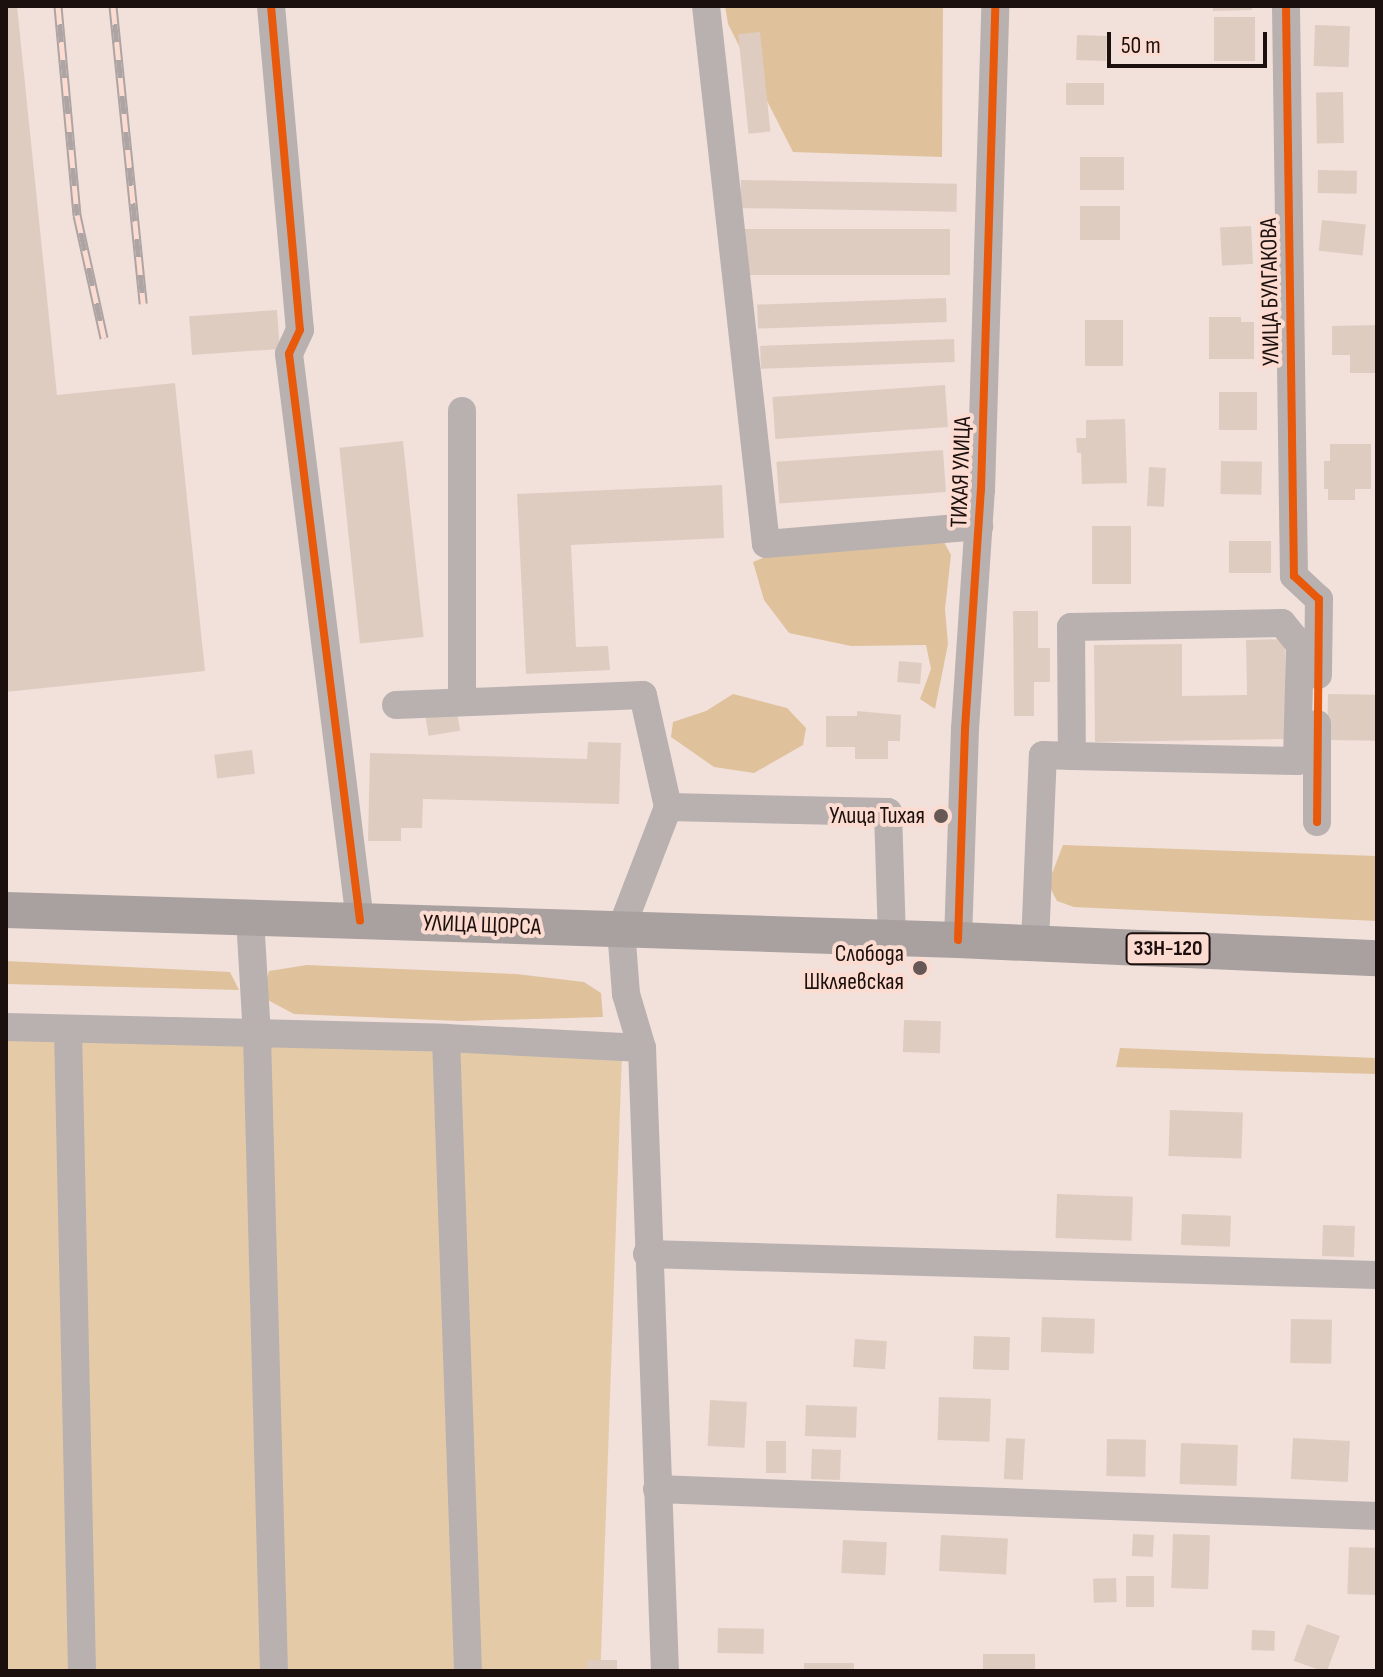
<!DOCTYPE html>
<html>
<head>
<meta charset="utf-8">
<style>
	body { margin:0 }
	#map { position:relative; width:1383px; height:1677px; overflow:hidden; background:#f2e0db; font-family:"Sofia Sans Condensed",sans-serif }
	div>[style] { position:absolute }
	.green>* { inset:0; background:#e5caa8; transform-origin:0 0 }
	.forest>* { inset:0; background:#dfc29c }
	.building>* { inset:0; background:#dfccc0; transform-origin:0 0 }
	.minor>* { height:28px; margin:-14px; padding:0 14px; transform-origin:14px; border-radius:14px; background:#b8b1b0 }
	.major>* { height:36px; margin:-18px; padding:0 18px; transform-origin:18px; border-radius:18px; background:#a9a1a0 }
	.rail>* { height:9px; margin-top:-4.5px; transform-origin:0; background:repeating-linear-gradient(90deg,#fcdbd1 0 18px,#aea4a3 0 36px); box-sizing:border-box; border-block:2px solid #aea4a3 }
	.cycleway>* { height:8px; margin:-4px; padding:0 4px; transform-origin:4px; border-radius:4px; background:#e8590c }
	.dots>* { width:22px; height:22px; translate:-50% -50%; box-sizing:border-box; border:4px solid #fcdbd1; border-radius:50% }
	span { translate:-50% -50%; white-space:nowrap; text-align:center; line-height:1.15; -webkit-text-stroke:8px #fcdbd1; paint-order:stroke }
	.shield-label span { padding:2px 6px; background:#fcdbd1; border:2px solid; border-radius:6px; -webkit-text-stroke-width:0 }
	.shield-label { font-size:22px; color:#1b100d; font-weight:700 }
	.street-label { font-size:24px; color:#1b100d }
	.poi-label { font-size:24px; color:#1b100d }
	.right { translate:-100% -50%; text-align:right }
	.frame { position:absolute; inset:0; border:8px solid #1b100d; pointer-events:none }
	.scale { position:absolute; left:1107px; top:32px; width:160px; height:36px; box-sizing:border-box; border:4px solid #1b100d; border-top:0; padding-left:10px; font-size:24px; line-height:28px; white-space:nowrap; color:#1b100d; -webkit-text-stroke:6px #fcdbd1; paint-order:stroke }
</style>
</head>
<body>
<div id="map">
	<div class="green">
		<div style="left:6px;top:1014px;width:617px;height:657px;rotate:2deg"></div>
	</div>
	<div class="forest">
		<div style="clip-path:polygon(725px 6px,943px 6px,942px 157px,793px 152px,728px 24px)"></div>
		<div style="clip-path:polygon(943px 540px,951px 555px,945px 609px,948px 644px,935px 709px,920px 699px,931px 669px,926px 645px,851px 646px,789px 633px,764px 600px,753px 562px,784px 549px)"></div>
		<div style="clip-path:polygon(733px 694px,787px 708px,806px 728px,803px 745px,754px 773px,714px 767px,671px 737px,673px 722px,706px 711px)"></div>
		<div style="clip-path:polygon(1063px 845px,1377px 856px,1377px 921px,1074px 907px,1057px 901px,1048px 884px)"></div>
		<div style="clip-path:polygon(6px 961px,230px 972px,239px 990px,6px 984px)"></div>
		<div style="clip-path:polygon(307px 965px,516px 974px,584px 982px,601px 993px,603px 1017px,460px 1021px,294px 1014px,262px 997px,269px 971px)"></div>
		<div style="clip-path:polygon(1120px 1048px,1377px 1058px,1377px 1074px,1116px 1067px)"></div>
	</div>
	<div class="building">
		<div style="clip-path:polygon(6px 6px,17px 6px,57px 395px,175px 383px,205px 671px,6px 692px)"></div>
		<div style="clip-path:polygon(1213px 6px,1252px 6px,1252px 10px,1213px 11px)"></div>
		<div style="left:1214px;top:17px;width:41px;height:44px"></div>
		<div style="left:1315px;top:25px;width:35px;height:41px;rotate:2deg"></div>
		<div style="left:760px;top:32px;width:100px;height:22px;rotate:84deg"></div>
		<div style="left:1077px;top:35px;width:30px;height:25px;rotate:2deg"></div>
		<div style="left:1066px;top:83px;width:38px;height:22px"></div>
		<div style="left:1343px;top:92px;width:51px;height:27px;rotate:89deg"></div>
		<div style="left:1080px;top:157px;width:44px;height:33px"></div>
		<div style="left:1318px;top:170px;width:39px;height:23px;rotate:1deg"></div>
		<div style="left:741px;top:180px;width:216px;height:28px;rotate:1deg"></div>
		<div style="left:1080px;top:206px;width:40px;height:34px"></div>
		<div style="left:1322px;top:220px;width:44px;height:31px;rotate:6deg"></div>
		<div style="left:1251px;top:226px;width:38px;height:31px;rotate:87deg"></div>
		<div style="left:743px;top:229px;width:207px;height:46px"></div>
		<div style="left:946px;top:298px;width:24px;height:189px;rotate:88deg"></div>
		<div style="left:277px;top:310px;width:39px;height:88px;rotate:86deg"></div>
		<div style="clip-path:polygon(1209px 317px,1241px 317px,1241px 322px,1254px 322px,1254px 359px,1209px 359px)"></div>
		<div style="left:1085px;top:320px;width:38px;height:46px"></div>
		<div style="clip-path:polygon(1377px 325px,1377px 373px,1350px 373px,1350px 355px,1332px 355px,1332px 326px)"></div>
		<div style="left:954px;top:339px;width:23px;height:194px;rotate:88deg"></div>
		<div style="left:945px;top:385px;width:42px;height:173px;rotate:86deg"></div>
		<div style="left:1219px;top:392px;width:38px;height:38px"></div>
		<div style="clip-path:polygon(1125px 419px,1127px 483px,1082px 484px,1081px 453px,1077px 453px,1076px 438px,1086px 438px,1086px 420px)"></div>
		<div style="left:403px;top:441px;width:197px;height:64px;rotate:84deg"></div>
		<div style="clip-path:polygon(1330px 444px,1371px 444px,1371px 489px,1355px 489px,1355px 500px,1328px 500px,1328px 489px,1324px 489px,1324px 461px,1330px 461px)"></div>
		<div style="left:943px;top:450px;width:42px;height:167px;rotate:86deg"></div>
		<div style="left:1221px;top:461px;width:41px;height:33px;rotate:1deg"></div>
		<div style="left:1149px;top:467px;width:17px;height:39px;rotate:3deg"></div>
		<div style="clip-path:polygon(722px 485px,724px 538px,571px 545px,576px 647px,608px 646px,610px 670px,526px 674px,517px 494px)"></div>
		<div style="left:1092px;top:526px;width:39px;height:58px"></div>
		<div style="left:1229px;top:541px;width:42px;height:32px"></div>
		<div style="clip-path:polygon(1013px 611px,1038px 611px,1038px 648px,1050px 648px,1050px 682px,1034px 682px,1034px 716px,1014px 716px)"></div>
		<div style="clip-path:polygon(1285px 639px,1286px 739px,1095px 742px,1094px 645px,1182px 644px,1182px 696px,1247px 695px,1246px 640px)"></div>
		<div style="left:899px;top:661px;width:23px;height:21px;rotate:5deg"></div>
		<div style="left:1328px;top:694px;width:49px;height:46px;rotate:1deg"></div>
		<div style="left:457px;top:711px;width:20px;height:32px;rotate:81deg"></div>
		<div style="clip-path:polygon(857px 711px,901px 715px,900px 741px,888px 741px,888px 759px,855px 759px,855px 747px,826px 747px,826px 716px,857px 716px)"></div>
		<div style="clip-path:polygon(588px 742px,621px 743px,619px 804px,423px 799px,422px 828px,401px 828px,401px 841px,368px 841px,370px 753px,587px 759px)"></div>
		<div style="left:252px;top:750px;width:24px;height:38px;rotate:83deg"></div>
		<div style="left:904px;top:1020px;width:37px;height:32px;rotate:2deg"></div>
		<div style="left:1170px;top:1110px;width:73px;height:46px;rotate:2deg"></div>
		<div style="left:1057px;top:1194px;width:76px;height:44px;rotate:2deg"></div>
		<div style="left:1182px;top:1214px;width:49px;height:31px;rotate:2deg"></div>
		<div style="left:1323px;top:1225px;width:32px;height:31px;rotate:2deg"></div>
		<div style="left:1042px;top:1317px;width:53px;height:35px;rotate:2deg"></div>
		<div style="left:1291px;top:1319px;width:41px;height:44px;rotate:1deg"></div>
		<div style="left:974px;top:1336px;width:36px;height:33px;rotate:2deg"></div>
		<div style="left:855px;top:1339px;width:32px;height:28px;rotate:4deg"></div>
		<div style="left:939px;top:1397px;width:52px;height:43px;rotate:2deg"></div>
		<div style="left:710px;top:1400px;width:37px;height:46px;rotate:3deg"></div>
		<div style="left:806px;top:1405px;width:51px;height:31px;rotate:2deg"></div>
		<div style="left:1006px;top:1438px;width:19px;height:41px;rotate:3deg"></div>
		<div style="left:1293px;top:1438px;width:57px;height:41px;rotate:3deg"></div>
		<div style="left:1107px;top:1439px;width:39px;height:37px;rotate:1deg"></div>
		<div style="left:766px;top:1441px;width:20px;height:32px"></div>
		<div style="left:1181px;top:1443px;width:57px;height:41px;rotate:2deg"></div>
		<div style="left:812px;top:1449px;width:29px;height:30px;rotate:2deg"></div>
		<div style="left:1133px;top:1534px;width:21px;height:22px;rotate:3deg"></div>
		<div style="left:1173px;top:1534px;width:37px;height:54px;rotate:2deg"></div>
		<div style="left:941px;top:1535px;width:67px;height:36px;rotate:3deg"></div>
		<div style="left:843px;top:1540px;width:44px;height:33px;rotate:3deg"></div>
		<div style="left:1349px;top:1547px;width:28px;height:47px;rotate:2deg"></div>
		<div style="left:1126px;top:1576px;width:28px;height:31px"></div>
		<div style="left:1116px;top:1578px;width:24px;height:23px;rotate:88deg"></div>
		<div style="left:1307px;top:1624px;width:35px;height:39px;rotate:20deg"></div>
		<div style="left:718px;top:1628px;width:46px;height:25px;rotate:1deg"></div>
		<div style="left:1252px;top:1630px;width:23px;height:20px;rotate:2deg"></div>
		<div style="left:983px;top:1654px;width:52px;height:17px"></div>
		<div style="left:587px;top:1660px;width:30px;height:11px"></div>
		<div style="left:854px;top:1663px;width:8px;height:50px;rotate:90deg"></div>
	</div>
	<div class="minor">
		<div style="left:271px;top:6px;width:325px;rotate:84.9deg"></div>
		<div style="left:300px;top:330px;width:26px;rotate:115deg"></div>
		<div style="left:289px;top:354px;width:571px;rotate:82.86deg"></div>
		<div style="left:706px;top:6px;width:541px;rotate:83.64deg"></div>
		<div style="left:766px;top:544px;width:214px;rotate:-4.8deg"></div>
		<div style="left:1286px;top:6px;width:570px;rotate:89.2deg"></div>
		<div style="left:1294px;top:576px;width:34px;rotate:43deg"></div>
		<div style="left:1319px;top:599px;width:76px;rotate:90.8deg"></div>
		<div style="left:462px;top:701px;width:290px;rotate:-90deg"></div>
		<div style="left:396px;top:705px;width:247px;rotate:-2.3deg"></div>
		<div style="left:643px;top:695px;width:115px;rotate:77.4deg"></div>
		<div style="left:668px;top:807px;width:220px;rotate:1.3deg"></div>
		<div style="left:888px;top:812px;width:125px;rotate:88.2deg"></div>
		<div style="left:1317px;top:724px;width:98px;rotate:90deg"></div>
		<div style="left:250px;top:918px;width:118px;rotate:86.6deg"></div>
		<div style="left:257px;top:1036px;width:635px;rotate:88.47deg"></div>
		<div style="left:958px;top:940px;width:211px;rotate:-88.1deg"></div>
		<div style="left:965px;top:729px;width:240px;rotate:-86.2deg"></div>
		<div style="left:981px;top:490px;width:484px;rotate:-88.3deg"></div>
		<div style="left:1035px;top:943px;width:188px;rotate:-87.6deg"></div>
		<div style="left:1043px;top:755px;width:29px;rotate:2deg"></div>
		<div style="left:1072px;top:756px;width:225px;rotate:1.3deg"></div>
		<div style="left:1297px;top:761px;width:116px;rotate:-88.5deg"></div>
		<div style="left:1300px;top:645px;width:28px;rotate:-129deg"></div>
		<div style="left:1282px;top:623px;width:211px;rotate:178.9deg"></div>
		<div style="left:1071px;top:627px;width:129px;rotate:89.6deg"></div>
		<div style="left:6px;top:1027px;width:440px;rotate:1.4deg"></div>
		<div style="left:446px;top:1038px;width:196px;rotate:2.9deg"></div>
		<div style="left:642px;top:1048px;width:56px;rotate:-106.5deg"></div>
		<div style="left:626px;top:994px;width:65px;rotate:-94.4deg"></div>
		<div style="left:621px;top:929px;width:131px;rotate:-68.9deg"></div>
		<div style="left:68px;top:1030px;width:641px;rotate:88.75deg"></div>
		<div style="left:446px;top:1038px;width:633px;rotate:88.01deg"></div>
		<div style="left:642px;top:1048px;width:623px;rotate:87.89deg"></div>
		<div style="left:647px;top:1254px;width:730px;rotate:1.65deg"></div>
		<div style="left:657px;top:1489px;width:721px;rotate:2.15deg"></div>
	</div>
	<div class="major">
		<div style="left:6px;top:910px;width:952px;rotate:1.8deg"></div>
		<div style="left:958px;top:940px;width:419px;rotate:2.5deg"></div>
	</div>
	<div class="rail">
		<div style="left:58px;top:6px;width:210px;rotate:84.8deg"></div>
		<div style="left:77px;top:215px;width:126px;rotate:77.6deg"></div>
		<div style="left:113px;top:6px;width:299px;rotate:84.2deg"></div>
	</div>
	<div class="cycleway">
		<div style="left:271px;top:6px;width:325px;rotate:84.9deg"></div>
		<div style="left:300px;top:330px;width:26px;rotate:115deg"></div>
		<div style="left:289px;top:354px;width:571px;rotate:82.86deg"></div>
		<div style="left:1286px;top:6px;width:570px;rotate:89.2deg"></div>
		<div style="left:1294px;top:576px;width:34px;rotate:43deg"></div>
		<div style="left:1319px;top:599px;width:223px;rotate:90.5deg"></div>
		<div style="left:958px;top:940px;width:211px;rotate:-88.1deg"></div>
		<div style="left:965px;top:729px;width:240px;rotate:-86.2deg"></div>
		<div style="left:981px;top:490px;width:484px;rotate:-88.3deg"></div>
	</div>
	<div class="dots">
		<div style="left:941px;top:816px;background:#665955"></div>
		<div style="left:920px;top:968px;background:#665955"></div>
	</div>
	<div class="shield-label">
		<span style="left:1168px;top:949px">33Н-120</span>
	</div>
	<div class="street-label">
		<span style="left:1270px;top:292px;rotate:-91deg">УЛИЦА БУЛГАКОВА</span>
		<span style="left:961px;top:472px;rotate:-88deg">ТИХАЯ УЛИЦА</span>
		<span style="left:482px;top:925px;rotate:2deg">УЛИЦА ЩОРСА</span>
	</div>
	<div class="poi-label">
		<span class="right" style="left:925px;top:816px">Улица Тихая</span>
		<span class="right" style="left:904px;top:968px">Слобода<br>Шкляевская</span>
	</div>
	<div class="frame"></div>
	<div class="scale">50 m</div>
</div>
</body>
</html>
